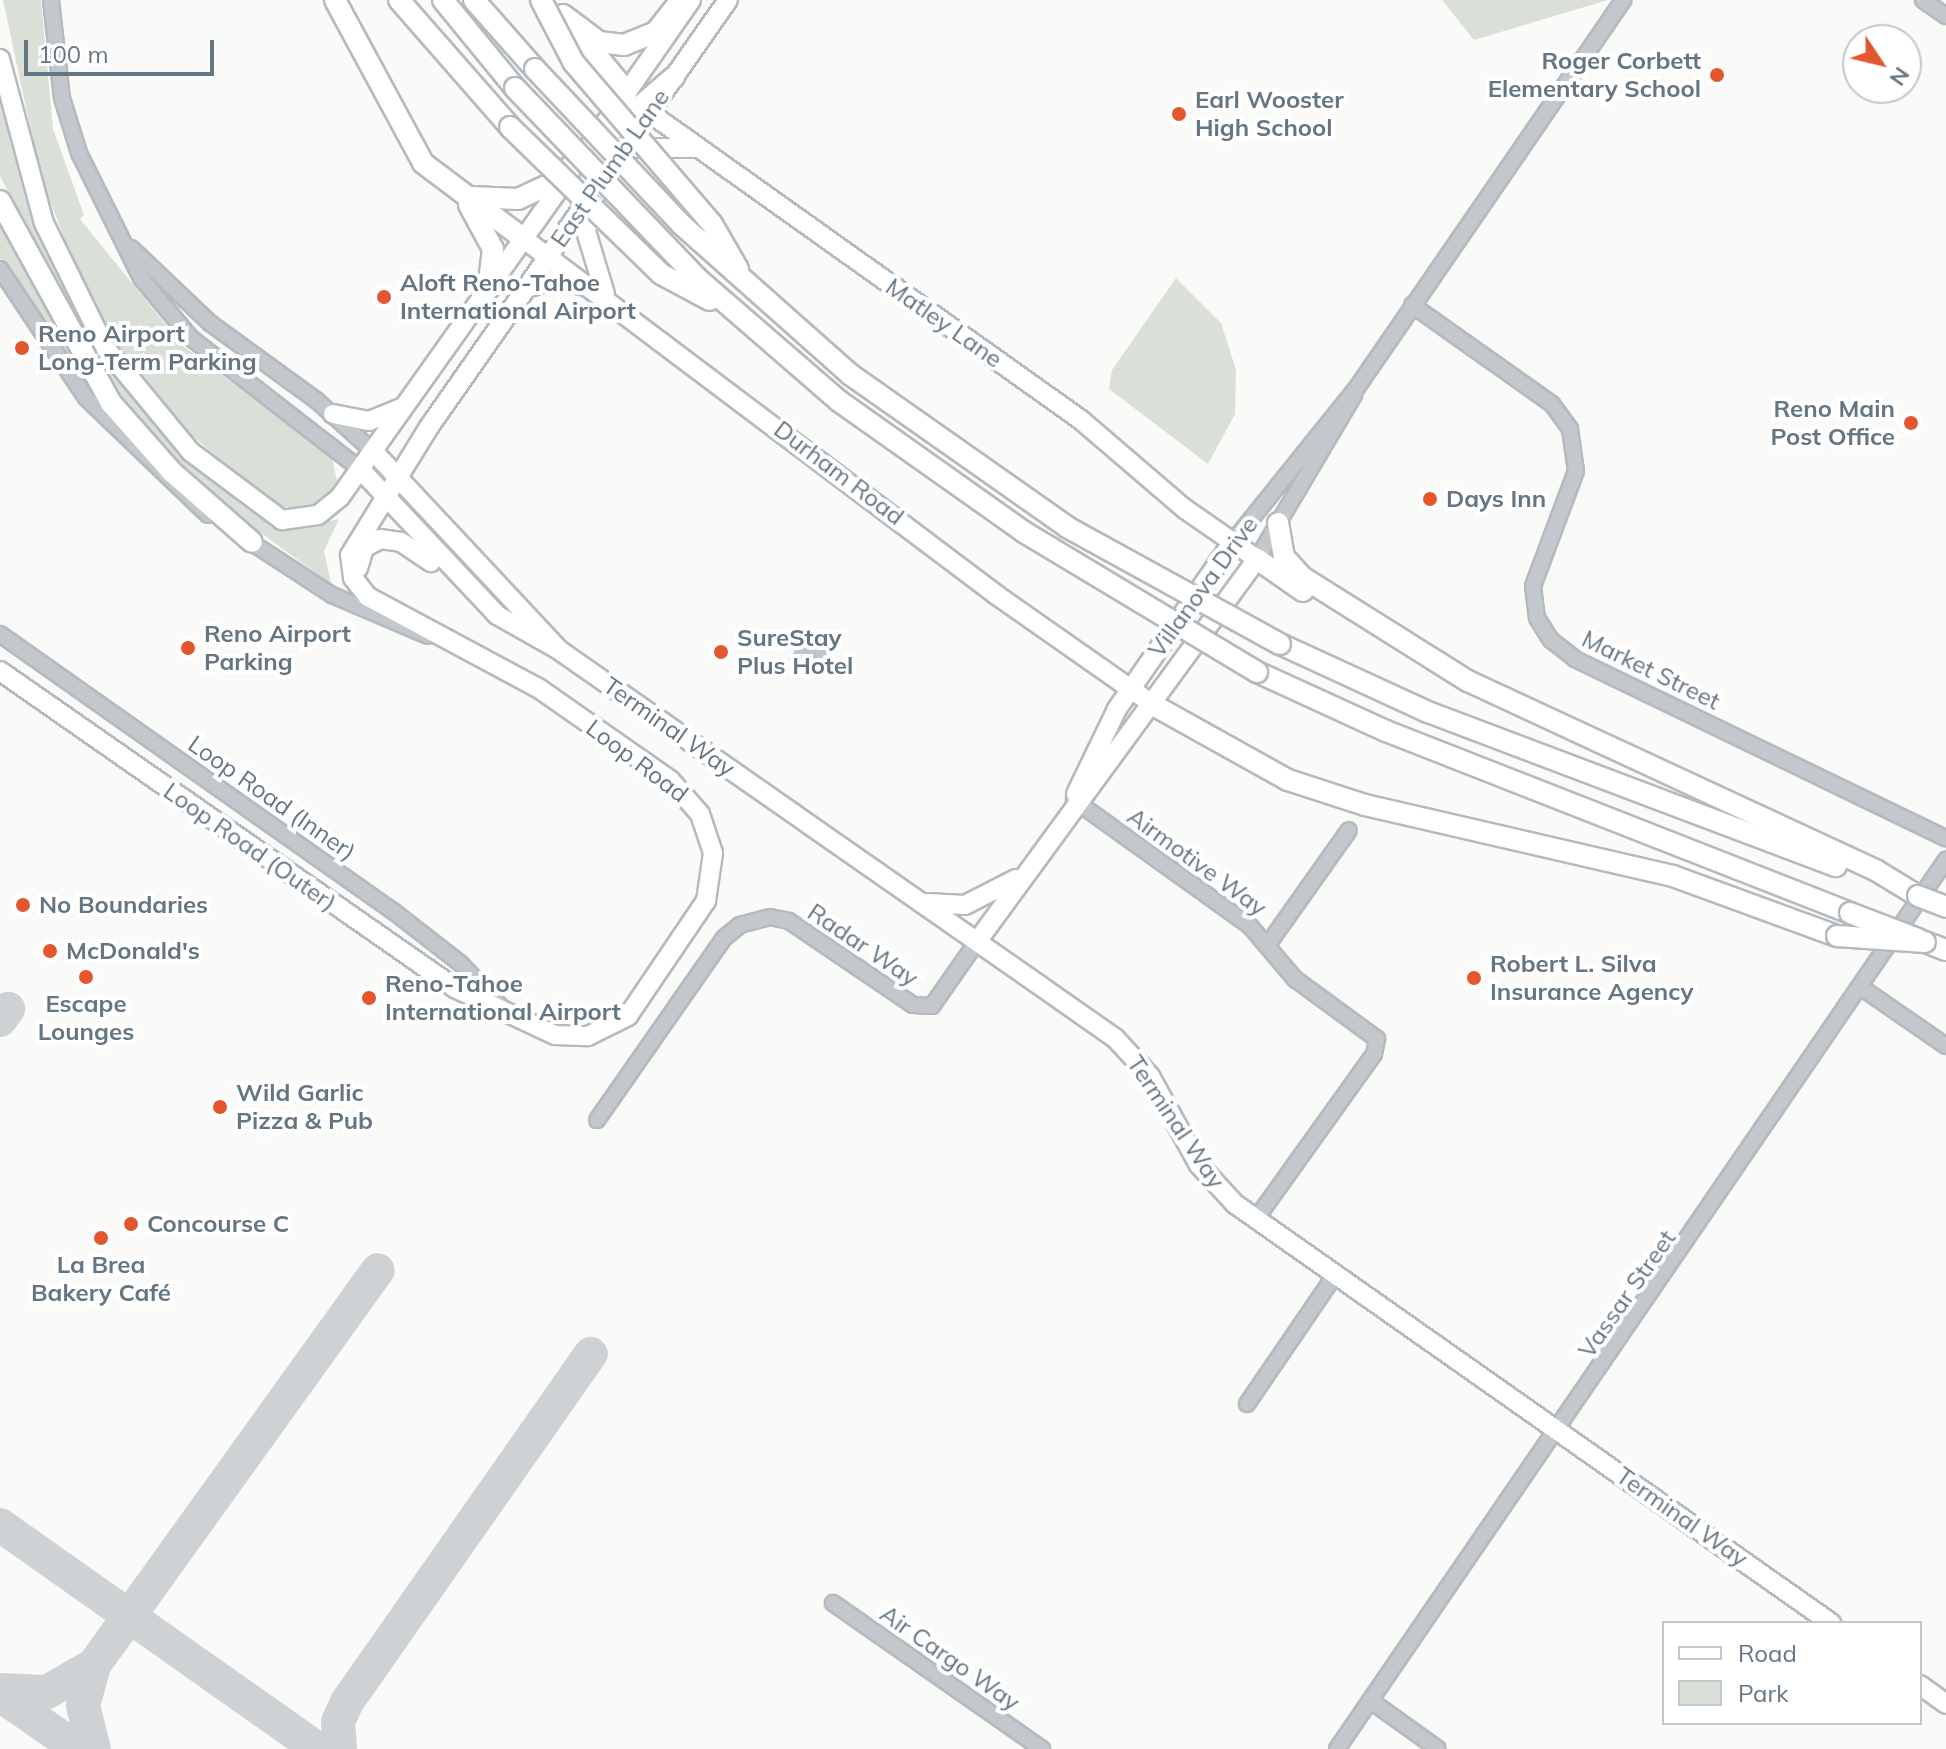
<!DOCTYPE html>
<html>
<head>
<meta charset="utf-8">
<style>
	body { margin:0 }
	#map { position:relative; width:1946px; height:1749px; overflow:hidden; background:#fafaf8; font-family:Mulish,sans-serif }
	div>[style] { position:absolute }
	.green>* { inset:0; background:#dadfd7 }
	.water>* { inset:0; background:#bbc7cb; transform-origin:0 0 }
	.taxiway>* { height:34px; margin:-17px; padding:0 17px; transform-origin:17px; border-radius:17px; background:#ced2d4 }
	.roads { filter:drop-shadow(2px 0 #b5babe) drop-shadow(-2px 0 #b5babe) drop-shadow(0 2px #b5babe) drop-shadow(0 -2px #b5babe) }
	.minor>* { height:14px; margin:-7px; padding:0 7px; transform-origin:7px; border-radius:7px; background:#c3c8cc }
	.major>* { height:18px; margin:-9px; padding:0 9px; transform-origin:9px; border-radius:9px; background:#fff }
	.highway>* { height:20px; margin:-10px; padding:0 10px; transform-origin:10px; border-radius:10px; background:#fff }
	.bridges { filter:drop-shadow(2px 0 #b4b9bd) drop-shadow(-2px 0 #b4b9bd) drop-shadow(0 2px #b4b9bd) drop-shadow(0 -2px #b4b9bd) }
	.highway-bridge>* { height:20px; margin:-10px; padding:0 10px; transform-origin:10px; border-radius:10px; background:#fff }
	.dots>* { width:22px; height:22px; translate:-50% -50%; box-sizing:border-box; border:4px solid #fff; border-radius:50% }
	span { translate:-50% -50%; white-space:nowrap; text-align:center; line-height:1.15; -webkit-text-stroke:8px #fff; paint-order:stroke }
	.poi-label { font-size:24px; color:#657683; font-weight:700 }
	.right { translate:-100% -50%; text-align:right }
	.left { translate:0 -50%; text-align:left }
	.street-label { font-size:24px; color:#657683 }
	.legend { position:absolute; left:1662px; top:1621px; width:260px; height:104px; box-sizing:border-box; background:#fff; border:2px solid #c1c8cd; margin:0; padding:10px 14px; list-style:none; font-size:24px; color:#657683 }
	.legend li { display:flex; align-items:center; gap:16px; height:40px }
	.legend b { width:40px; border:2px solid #c1c8cd }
	.north { position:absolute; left:1842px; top:24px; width:80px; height:80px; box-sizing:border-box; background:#fff; border:2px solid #c1c8cd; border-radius:50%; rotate:125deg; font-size:22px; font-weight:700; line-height:32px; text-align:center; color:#657683 }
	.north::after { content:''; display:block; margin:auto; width:28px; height:36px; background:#e4572e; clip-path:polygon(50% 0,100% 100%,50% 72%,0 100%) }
	.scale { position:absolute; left:24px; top:40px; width:190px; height:36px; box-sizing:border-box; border:4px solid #657683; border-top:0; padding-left:10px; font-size:24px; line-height:28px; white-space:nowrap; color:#657683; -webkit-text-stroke:6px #fff; paint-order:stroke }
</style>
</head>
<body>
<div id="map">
	<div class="green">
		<div style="clip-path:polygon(3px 0,41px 0,53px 129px,84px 215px,80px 219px,183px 346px,332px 458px,338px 485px,314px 508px,276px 507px,182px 427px,121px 353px,72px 258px,41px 178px)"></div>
		<div style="clip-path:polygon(1442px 0,1608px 0,1474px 40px)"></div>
		<div style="clip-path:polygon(0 100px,36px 226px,108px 365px,155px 425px,243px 506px,291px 529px,339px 519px,324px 551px,331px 584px,191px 482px,107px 379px,0 176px)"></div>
		<div style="clip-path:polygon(0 210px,117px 424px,52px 340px,0 258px)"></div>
		<div style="clip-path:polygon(1176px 278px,1221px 323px,1236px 370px,1235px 414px,1208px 464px,1109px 389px,1112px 370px)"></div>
	</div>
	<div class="water">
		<div style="left:805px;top:636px;width:32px;height:28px;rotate:35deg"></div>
	</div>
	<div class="taxiway">
		<div style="left:0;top:1020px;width:14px;rotate:-54deg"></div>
		<div style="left:0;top:1525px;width:389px;rotate:35.2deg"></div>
		<div style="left:94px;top:1665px;width:42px;rotate:105deg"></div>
		<div style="left:83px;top:1706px;width:44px;rotate:75.7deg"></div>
		<div style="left:0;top:1690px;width:47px;rotate:2.4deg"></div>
		<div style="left:47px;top:1692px;width:54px;rotate:-29.9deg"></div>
		<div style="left:94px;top:1665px;width:486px;rotate:-54.3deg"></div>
		<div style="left:0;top:1695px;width:95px;rotate:34.7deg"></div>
		<div style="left:340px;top:1749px;width:27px;rotate:-94deg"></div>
		<div style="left:338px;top:1722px;width:22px;rotate:-66deg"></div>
		<div style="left:347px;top:1702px;width:425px;rotate:-55deg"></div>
	</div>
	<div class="roads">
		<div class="minor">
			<div style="left:51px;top:0;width:99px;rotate:83.6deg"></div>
			<div style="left:62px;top:98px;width:58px;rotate:72.8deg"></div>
			<div style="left:79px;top:153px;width:140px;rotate:63.6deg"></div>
			<div style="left:141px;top:278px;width:78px;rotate:50.2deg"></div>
			<div style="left:191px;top:338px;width:215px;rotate:37.8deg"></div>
			<div style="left:1923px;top:0;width:28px;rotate:35deg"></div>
			<div style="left:131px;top:248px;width:109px;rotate:43.5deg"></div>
			<div style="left:210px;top:323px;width:131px;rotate:36deg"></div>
			<div style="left:316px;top:400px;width:78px;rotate:41.9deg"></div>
			<div style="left:0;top:269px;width:155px;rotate:56.3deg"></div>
			<div style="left:86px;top:398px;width:169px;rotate:43.8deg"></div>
			<div style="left:1412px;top:305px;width:171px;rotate:35.3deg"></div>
			<div style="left:1552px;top:404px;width:31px;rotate:54deg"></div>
			<div style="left:1570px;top:429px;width:42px;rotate:81.9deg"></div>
			<div style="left:1576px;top:471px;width:123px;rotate:110.5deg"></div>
			<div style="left:1533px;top:586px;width:32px;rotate:83deg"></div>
			<div style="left:1537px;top:618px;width:26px;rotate:58deg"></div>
			<div style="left:1551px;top:640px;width:31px;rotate:38deg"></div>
			<div style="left:1575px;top:659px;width:412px;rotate:25.8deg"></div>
			<div style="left:246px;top:539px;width:103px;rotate:33.1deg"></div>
			<div style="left:332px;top:595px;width:104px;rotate:23.1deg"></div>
			<div style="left:1232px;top:543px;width:198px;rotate:-51.2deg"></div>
			<div style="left:1356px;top:389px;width:472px;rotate:-55.5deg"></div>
			<div style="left:1257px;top:559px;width:191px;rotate:-59.4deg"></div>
			<div style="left:0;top:634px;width:481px;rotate:35.2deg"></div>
			<div style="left:393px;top:911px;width:86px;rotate:37.9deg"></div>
			<div style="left:461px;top:964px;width:60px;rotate:47deg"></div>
			<div style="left:1074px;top:800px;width:216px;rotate:35.6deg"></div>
			<div style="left:1250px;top:926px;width:70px;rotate:49.7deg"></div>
			<div style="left:1295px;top:979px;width:102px;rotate:36.2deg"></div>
			<div style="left:1377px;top:1039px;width:15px;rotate:101deg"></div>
			<div style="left:1374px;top:1054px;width:203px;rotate:125.6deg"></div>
			<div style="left:1269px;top:943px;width:138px;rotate:-54.7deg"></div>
			<div style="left:1862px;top:988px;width:102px;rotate:34.6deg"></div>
			<div style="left:597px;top:1120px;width:222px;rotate:-55.1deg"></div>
			<div style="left:724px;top:938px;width:21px;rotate:-39deg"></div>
			<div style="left:740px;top:925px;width:31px;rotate:-15deg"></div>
			<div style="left:770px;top:917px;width:19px;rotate:12deg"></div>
			<div style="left:789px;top:921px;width:150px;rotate:34.1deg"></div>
			<div style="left:913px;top:1005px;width:19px;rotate:3deg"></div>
			<div style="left:932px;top:1006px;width:82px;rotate:-55deg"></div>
			<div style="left:1247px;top:1404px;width:156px;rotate:-55.7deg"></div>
			<div style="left:833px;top:1603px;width:255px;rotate:34.9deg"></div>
			<div style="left:1371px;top:1701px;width:82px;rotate:35.6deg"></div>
			<div style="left:1337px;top:1749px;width:1078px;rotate:-55.59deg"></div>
		</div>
		<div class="major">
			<div style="left:0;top:59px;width:170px;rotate:75deg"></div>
			<div style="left:44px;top:223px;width:140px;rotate:63.8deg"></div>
			<div style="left:106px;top:349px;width:134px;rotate:50.5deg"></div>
			<div style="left:191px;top:452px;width:114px;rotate:36.8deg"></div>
			<div style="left:282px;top:520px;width:36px;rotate:-8deg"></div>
			<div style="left:318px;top:515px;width:28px;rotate:-39deg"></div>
			<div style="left:340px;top:497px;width:397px;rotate:-54.6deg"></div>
			<div style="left:640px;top:106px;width:541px;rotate:35.45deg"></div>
			<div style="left:1081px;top:420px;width:137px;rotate:40.6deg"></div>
			<div style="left:1185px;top:509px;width:88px;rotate:34.8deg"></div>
			<div style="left:1257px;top:559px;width:471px;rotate:126.2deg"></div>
			<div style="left:592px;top:142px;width:173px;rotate:-55.1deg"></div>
			<div style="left:636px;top:148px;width:58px"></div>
			<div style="left:524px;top:239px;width:593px;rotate:36.99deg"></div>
			<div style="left:998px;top:596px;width:192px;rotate:35deg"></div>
			<div style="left:524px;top:289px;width:29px;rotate:-18deg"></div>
			<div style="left:552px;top:280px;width:36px;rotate:10deg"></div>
			<div style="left:605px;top:294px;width:66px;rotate:-106.8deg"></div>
			<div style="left:586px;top:231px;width:100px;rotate:-75.5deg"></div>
			<div style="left:333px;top:414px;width:37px;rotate:11deg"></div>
			<div style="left:369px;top:421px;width:37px;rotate:-22deg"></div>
			<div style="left:374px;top:452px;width:271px;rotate:46.9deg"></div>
			<div style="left:361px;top:470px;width:199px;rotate:46.8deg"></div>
			<div style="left:497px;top:615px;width:71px;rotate:29.4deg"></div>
			<div style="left:559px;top:650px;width:678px;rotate:34.91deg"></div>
			<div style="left:1115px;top:1038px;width:52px;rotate:47.4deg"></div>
			<div style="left:1150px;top:1076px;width:102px;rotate:61.2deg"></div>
			<div style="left:1199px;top:1165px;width:53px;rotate:47.3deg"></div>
			<div style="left:1235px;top:1204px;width:729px;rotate:35.11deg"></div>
			<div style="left:358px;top:568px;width:21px;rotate:-73deg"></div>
			<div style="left:364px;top:548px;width:18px;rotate:-29deg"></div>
			<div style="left:380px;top:539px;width:21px;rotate:8deg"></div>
			<div style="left:401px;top:542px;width:36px;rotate:34deg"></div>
			<div style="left:0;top:671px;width:555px;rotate:34.87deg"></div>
			<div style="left:455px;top:988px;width:110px;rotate:25.2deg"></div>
			<div style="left:555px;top:1035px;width:33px;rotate:2deg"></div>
			<div style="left:588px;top:1036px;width:45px;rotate:-26.6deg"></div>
			<div style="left:628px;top:1016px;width:139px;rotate:-55.9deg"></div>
			<div style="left:706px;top:901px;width:49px;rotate:-81.7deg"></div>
			<div style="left:713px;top:853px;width:41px;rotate:-108.4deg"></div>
			<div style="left:700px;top:814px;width:45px;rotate:-131.4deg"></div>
			<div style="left:670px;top:780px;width:161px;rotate:-145.1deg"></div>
			<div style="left:538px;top:688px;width:193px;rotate:-151.8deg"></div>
			<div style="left:368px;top:597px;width:24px;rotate:-128deg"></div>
			<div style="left:353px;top:578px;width:23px;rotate:-97deg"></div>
			<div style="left:350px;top:555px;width:150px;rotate:-58.3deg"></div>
			<div style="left:429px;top:427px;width:521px;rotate:-55deg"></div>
			<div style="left:1076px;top:794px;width:94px;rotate:-64.2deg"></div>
			<div style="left:1117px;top:709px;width:202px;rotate:-55.3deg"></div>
			<div style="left:928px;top:903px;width:37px;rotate:3deg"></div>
			<div style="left:965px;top:905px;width:57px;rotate:-27deg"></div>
			<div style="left:1920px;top:1685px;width:32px;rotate:36deg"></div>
		</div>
		<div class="highway">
			<div style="left:335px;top:0;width:185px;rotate:61.6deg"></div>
			<div style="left:423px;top:163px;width:126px;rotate:37deg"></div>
			<div style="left:399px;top:0;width:169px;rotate:48.8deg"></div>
			<div style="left:443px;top:0;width:114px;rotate:50.7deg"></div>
			<div style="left:474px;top:0;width:92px;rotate:48.5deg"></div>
			<div style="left:563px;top:15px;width:45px;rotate:36.9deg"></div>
			<div style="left:599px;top:42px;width:25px;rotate:7deg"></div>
			<div style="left:624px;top:45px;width:35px;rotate:-22deg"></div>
			<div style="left:656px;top:32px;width:41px;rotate:-52deg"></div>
			<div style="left:579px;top:34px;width:75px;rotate:50.4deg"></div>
			<div style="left:471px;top:197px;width:47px;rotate:2.4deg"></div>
			<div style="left:518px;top:199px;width:35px;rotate:-25deg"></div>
			<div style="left:550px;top:184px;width:164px;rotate:-40.8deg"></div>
			<div style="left:0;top:201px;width:230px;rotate:61.2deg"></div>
			<div style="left:111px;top:403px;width:92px;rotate:48.5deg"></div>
			<div style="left:172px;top:472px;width:106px;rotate:41.2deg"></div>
			<div style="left:469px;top:205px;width:50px;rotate:61.4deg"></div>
			<div style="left:493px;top:249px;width:41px;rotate:97deg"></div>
			<div style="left:1278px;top:523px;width:35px;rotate:80deg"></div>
			<div style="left:1284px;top:557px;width:27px;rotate:48deg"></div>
			<div style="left:1302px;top:577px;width:196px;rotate:32.1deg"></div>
			<div style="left:1468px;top:681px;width:451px;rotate:24.9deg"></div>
			<div style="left:1877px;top:871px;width:48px;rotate:31.4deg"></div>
			<div style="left:1257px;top:559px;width:56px;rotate:34.8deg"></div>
			<div style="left:1280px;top:644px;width:163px;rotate:24.7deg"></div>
			<div style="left:1428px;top:712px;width:436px;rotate:20.7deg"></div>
			<div style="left:1257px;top:672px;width:142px;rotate:24.6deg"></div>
			<div style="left:1386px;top:731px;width:498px;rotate:21.4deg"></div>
			<div style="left:1155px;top:706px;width:152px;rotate:29.1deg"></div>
			<div style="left:1288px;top:780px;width:81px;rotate:18deg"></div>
			<div style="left:1365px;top:805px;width:316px;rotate:13deg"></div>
			<div style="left:1673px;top:876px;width:175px;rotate:20.1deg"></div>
			<div style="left:1925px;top:942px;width:22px;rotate:21deg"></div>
		</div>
	</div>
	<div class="bridges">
		<div class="highway-bridge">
			<div style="left:541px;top:0;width:71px;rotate:62.4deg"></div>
			<div style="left:574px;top:63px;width:212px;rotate:49.4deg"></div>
			<div style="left:712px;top:224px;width:52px;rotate:60deg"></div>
			<div style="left:535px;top:69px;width:214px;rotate:46.7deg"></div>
			<div style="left:682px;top:225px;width:226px;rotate:41.6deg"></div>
			<div style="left:851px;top:375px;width:264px;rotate:35.1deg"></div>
			<div style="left:1067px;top:527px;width:243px;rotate:28.8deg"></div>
			<div style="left:515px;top:88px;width:263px;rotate:46.2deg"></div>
			<div style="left:697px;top:278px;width:188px;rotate:40.9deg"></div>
			<div style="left:839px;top:401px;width:227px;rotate:35.3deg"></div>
			<div style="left:1024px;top:532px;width:272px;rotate:31deg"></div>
			<div style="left:510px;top:127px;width:211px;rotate:44.2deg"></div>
			<div style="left:661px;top:274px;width:55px;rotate:28deg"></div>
			<div style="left:1918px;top:896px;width:30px;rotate:21deg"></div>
			<div style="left:1850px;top:913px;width:73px;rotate:20.9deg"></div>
			<div style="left:1837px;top:936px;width:88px;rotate:3.9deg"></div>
		</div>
	</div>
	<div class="dots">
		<div style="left:1717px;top:75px;background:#e4572e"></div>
		<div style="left:1179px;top:114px;background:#e4572e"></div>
		<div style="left:384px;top:297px;background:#e4572e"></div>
		<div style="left:22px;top:348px;background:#e4572e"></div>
		<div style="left:1911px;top:423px;background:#e4572e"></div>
		<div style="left:1430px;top:499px;background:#e4572e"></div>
		<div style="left:188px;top:648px;background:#e4572e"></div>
		<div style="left:721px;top:652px;background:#e4572e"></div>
		<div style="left:23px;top:905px;background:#e4572e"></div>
		<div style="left:50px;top:951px;background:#e4572e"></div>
		<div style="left:86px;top:977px;background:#e4572e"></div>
		<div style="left:1474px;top:978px;background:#e4572e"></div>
		<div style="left:369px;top:998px;background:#e4572e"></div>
		<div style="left:220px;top:1107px;background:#e4572e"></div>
		<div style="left:131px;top:1224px;background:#e4572e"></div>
		<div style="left:101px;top:1238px;background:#e4572e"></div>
	</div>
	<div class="poi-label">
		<span class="right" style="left:1701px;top:75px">Roger Corbett<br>Elementary School</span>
		<span class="left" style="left:1195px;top:114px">Earl Wooster<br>High School</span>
		<span class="left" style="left:400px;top:297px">Aloft Reno-Tahoe<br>International Airport</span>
		<span class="left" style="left:38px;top:348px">Reno Airport<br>Long-Term Parking</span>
		<span class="right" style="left:1895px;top:423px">Reno Main<br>Post Office</span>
		<span class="left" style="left:1446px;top:499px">Days Inn</span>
		<span class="left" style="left:204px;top:648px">Reno Airport<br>Parking</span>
		<span class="left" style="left:737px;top:652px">SureStay<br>Plus Hotel</span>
		<span class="left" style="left:39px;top:905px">No Boundaries</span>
		<span class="left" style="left:66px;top:951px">McDonald's</span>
		<span class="left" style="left:1490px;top:978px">Robert L. Silva<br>Insurance Agency</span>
		<span class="left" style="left:385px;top:998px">Reno-Tahoe<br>International Airport</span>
		<span style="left:86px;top:1018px">Escape<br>Lounges</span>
		<span class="left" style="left:236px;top:1107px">Wild Garlic<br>Pizza &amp; Pub</span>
		<span class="left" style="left:147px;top:1224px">Concourse C</span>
		<span style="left:101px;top:1279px">La Brea<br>Bakery Café</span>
	</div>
	<div class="street-label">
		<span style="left:610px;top:168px;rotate:-55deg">East Plumb Lane</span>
		<span style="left:944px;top:323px;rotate:35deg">Matley Lane</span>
		<span style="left:839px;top:473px;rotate:37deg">Durham Road</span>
		<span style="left:1203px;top:587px;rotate:-54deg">Villanova Drive</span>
		<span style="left:1651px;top:670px;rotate:26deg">Market Street</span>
		<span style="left:669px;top:727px;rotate:35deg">Terminal Way</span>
		<span style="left:637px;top:761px;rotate:37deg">Loop Road</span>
		<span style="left:272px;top:798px;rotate:35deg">Loop Road (Inner)</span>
		<span style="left:250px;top:847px;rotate:35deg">Loop Road (Outer)</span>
		<span style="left:1197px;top:862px;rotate:36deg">Airmotive Way</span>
		<span style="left:863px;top:945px;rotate:34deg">Radar Way</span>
		<span style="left:1176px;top:1122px;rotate:56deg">Terminal Way</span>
		<span style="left:1627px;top:1294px;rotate:-55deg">Vassar Street</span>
		<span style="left:1682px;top:1517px;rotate:35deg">Terminal Way</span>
		<span style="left:950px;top:1658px;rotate:35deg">Air Cargo Way</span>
	</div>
	<ul class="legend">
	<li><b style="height:10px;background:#fff"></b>Road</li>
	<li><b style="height:22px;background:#dadfd7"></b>Park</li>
	</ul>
	<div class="north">N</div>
	<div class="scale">100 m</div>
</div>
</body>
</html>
